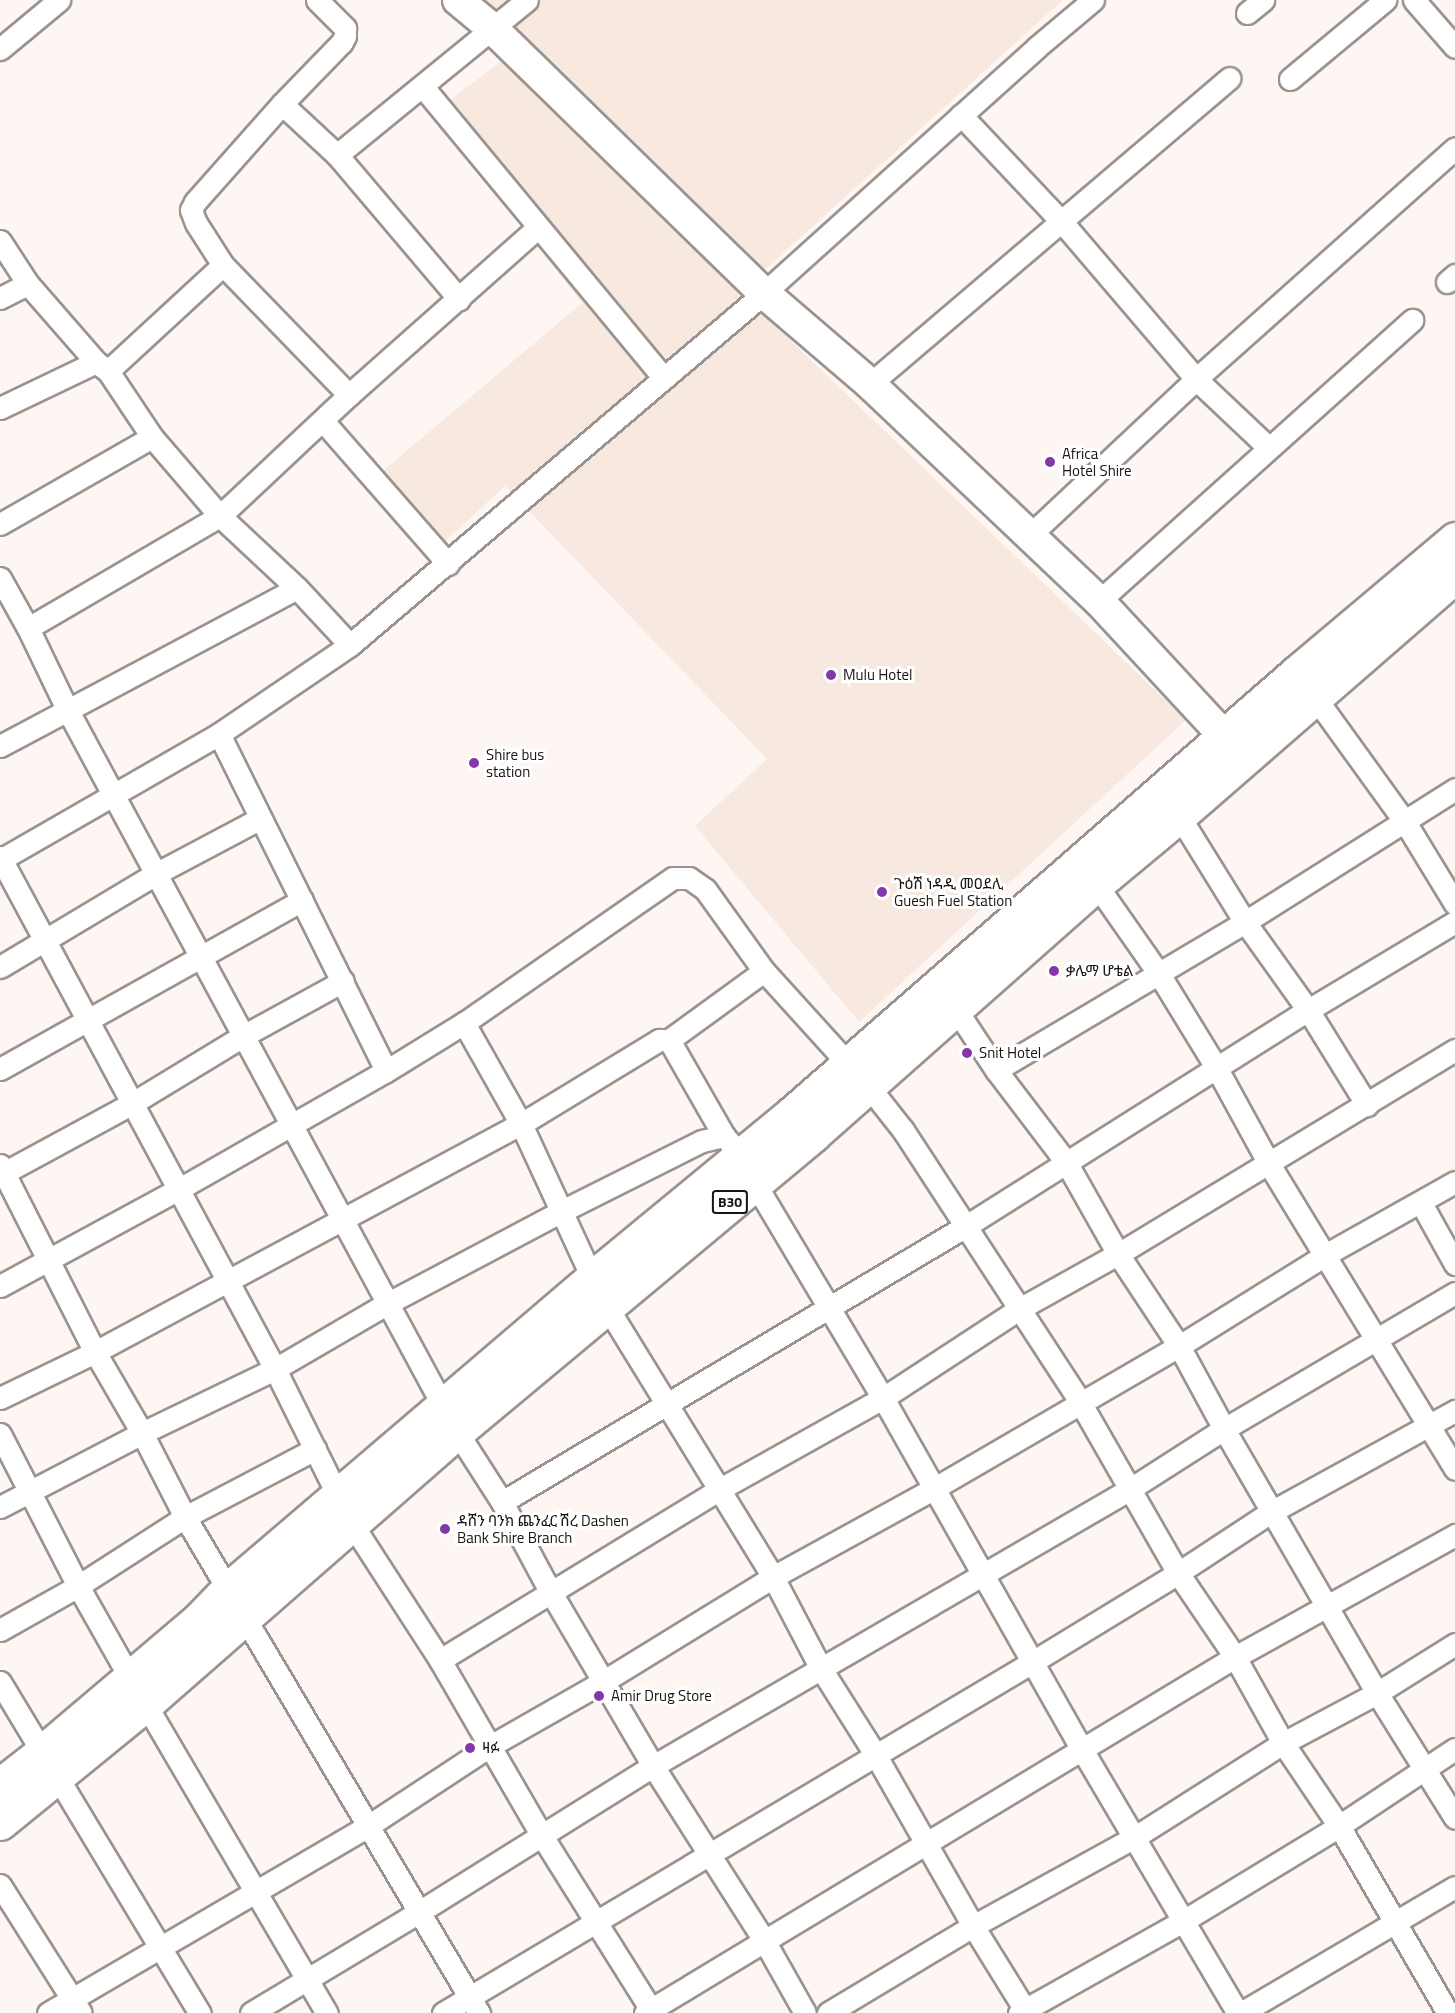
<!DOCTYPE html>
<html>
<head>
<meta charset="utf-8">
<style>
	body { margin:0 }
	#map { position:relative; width:1455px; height:2013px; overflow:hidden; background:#fef6f2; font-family:"Titillium Web","Noto Sans Ethiopic",sans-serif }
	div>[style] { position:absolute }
	.built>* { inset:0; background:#f7e9e0 }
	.roads { filter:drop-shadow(2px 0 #9a938f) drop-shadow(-2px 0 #9a938f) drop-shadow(0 2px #9a938f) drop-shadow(0 -2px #9a938f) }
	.street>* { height:21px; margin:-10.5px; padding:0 10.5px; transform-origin:10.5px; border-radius:10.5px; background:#fff }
	.secondary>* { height:30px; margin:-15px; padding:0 15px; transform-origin:15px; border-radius:15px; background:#fff }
	.highway>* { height:33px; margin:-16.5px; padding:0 16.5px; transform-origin:16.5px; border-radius:16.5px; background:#fff }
	.dots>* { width:16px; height:16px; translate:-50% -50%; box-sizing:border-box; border:3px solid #fff; border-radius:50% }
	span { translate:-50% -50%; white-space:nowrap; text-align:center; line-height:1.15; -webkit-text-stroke:6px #fff; paint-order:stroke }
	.shield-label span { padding:2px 4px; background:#fff; border:2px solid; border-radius:4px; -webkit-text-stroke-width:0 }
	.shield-label { font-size:14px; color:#171513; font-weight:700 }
	.poi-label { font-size:15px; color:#171513 }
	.left { translate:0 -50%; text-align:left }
</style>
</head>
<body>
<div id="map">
	<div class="built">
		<div style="clip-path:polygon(472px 0,1063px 0,740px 292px,1186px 720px,859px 1022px,695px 826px,767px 759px,505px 486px,443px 543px,378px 475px,582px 303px,433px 113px,519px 48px)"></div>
	</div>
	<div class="roads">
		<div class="street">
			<div style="left:317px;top:0;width:40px;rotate:45deg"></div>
			<div style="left:345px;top:28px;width:8px;rotate:90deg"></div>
			<div style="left:345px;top:36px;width:7px;rotate:117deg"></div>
			<div style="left:342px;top:42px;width:86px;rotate:134.1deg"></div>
			<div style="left:282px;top:104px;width:131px;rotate:131.6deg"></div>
			<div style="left:195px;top:202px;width:9px;rotate:117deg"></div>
			<div style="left:191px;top:210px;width:14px;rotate:69deg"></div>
			<div style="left:196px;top:223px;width:50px;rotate:57.3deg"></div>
			<div style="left:223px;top:265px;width:181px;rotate:45.9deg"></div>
			<div style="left:1414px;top:0;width:62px;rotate:48.9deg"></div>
			<div style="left:1247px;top:13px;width:21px;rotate:-39deg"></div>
			<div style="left:0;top:49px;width:77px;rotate:-39.7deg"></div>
			<div style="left:1290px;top:79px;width:124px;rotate:-39.7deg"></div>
			<div style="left:423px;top:87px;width:378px;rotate:50.4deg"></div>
			<div style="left:282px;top:104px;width:75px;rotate:42.8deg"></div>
			<div style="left:337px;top:155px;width:189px;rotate:49.7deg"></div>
			<div style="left:961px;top:115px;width:147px;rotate:46.7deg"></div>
			<div style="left:1062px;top:222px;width:206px;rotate:49.5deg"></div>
			<div style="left:1196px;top:379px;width:100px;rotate:43.4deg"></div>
			<div style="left:337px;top:155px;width:245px;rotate:-39.2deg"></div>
			<div style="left:0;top:241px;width:51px;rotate:56.9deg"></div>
			<div style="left:28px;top:284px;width:103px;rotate:48.9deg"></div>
			<div style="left:96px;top:362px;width:15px;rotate:37deg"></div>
			<div style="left:108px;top:371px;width:79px;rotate:56.3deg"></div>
			<div style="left:152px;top:437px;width:104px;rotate:49.3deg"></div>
			<div style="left:220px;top:516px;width:105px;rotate:43.1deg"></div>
			<div style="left:297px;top:588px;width:78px;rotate:47.1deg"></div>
			<div style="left:1447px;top:282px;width:11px;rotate:-41deg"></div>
			<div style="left:0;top:298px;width:31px;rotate:-27deg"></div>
			<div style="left:108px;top:371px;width:156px;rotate:-42.7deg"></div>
			<div style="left:870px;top:384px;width:472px;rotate:-40.4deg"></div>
			<div style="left:0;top:408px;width:106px;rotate:-25.6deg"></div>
			<div style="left:323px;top:421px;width:190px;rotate:48.8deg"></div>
			<div style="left:0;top:524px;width:175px;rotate:-29.8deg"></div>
			<div style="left:1029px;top:536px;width:229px;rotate:-43.2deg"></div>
			<div style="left:1196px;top:379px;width:347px;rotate:-41.7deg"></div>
			<div style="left:0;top:578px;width:57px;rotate:60.8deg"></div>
			<div style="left:28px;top:628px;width:90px;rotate:64.3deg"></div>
			<div style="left:67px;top:709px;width:790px;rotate:61.65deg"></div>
			<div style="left:1099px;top:601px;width:421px;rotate:-41.9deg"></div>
			<div style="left:28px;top:628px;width:222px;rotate:-30.3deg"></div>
			<div style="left:220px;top:516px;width:177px;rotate:-43.2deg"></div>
			<div style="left:349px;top:395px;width:253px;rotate:-41.6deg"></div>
			<div style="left:1314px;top:696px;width:155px;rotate:54.2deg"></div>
			<div style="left:1405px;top:822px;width:96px;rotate:58.6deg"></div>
			<div style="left:219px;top:734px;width:376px;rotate:63.6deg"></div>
			<div style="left:0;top:746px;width:336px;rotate:-28deg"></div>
			<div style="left:1173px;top:806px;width:137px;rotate:58.2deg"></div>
			<div style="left:1245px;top:922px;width:108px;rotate:54.4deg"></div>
			<div style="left:1308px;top:1010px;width:112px;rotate:58.2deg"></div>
			<div style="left:0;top:857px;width:581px;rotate:61.76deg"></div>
			<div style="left:275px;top:1369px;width:173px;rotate:63.6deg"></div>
			<div style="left:352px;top:1524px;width:162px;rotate:57.1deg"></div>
			<div style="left:440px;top:1660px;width:203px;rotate:59.9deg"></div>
			<div style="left:542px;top:1836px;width:209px;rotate:57.9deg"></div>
			<div style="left:0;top:860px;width:253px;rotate:-29.9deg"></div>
			<div style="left:219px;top:734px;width:158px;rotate:-34.2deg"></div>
			<div style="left:350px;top:645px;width:543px;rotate:-40.37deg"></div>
			<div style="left:764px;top:293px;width:367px;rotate:-42deg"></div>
			<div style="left:1037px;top:47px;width:73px;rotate:-40deg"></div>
			<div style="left:1089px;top:874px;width:122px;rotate:55deg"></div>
			<div style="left:1159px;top:974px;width:109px;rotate:58.5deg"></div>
			<div style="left:1216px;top:1067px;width:111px;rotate:61.3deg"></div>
			<div style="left:1269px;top:1164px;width:357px;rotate:58.6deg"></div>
			<div style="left:0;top:967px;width:183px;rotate:-30.9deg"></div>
			<div style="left:157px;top:873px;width:115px;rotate:-27.9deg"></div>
			<div style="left:955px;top:1008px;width:74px;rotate:56.5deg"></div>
			<div style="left:996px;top:1070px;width:116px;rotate:52.7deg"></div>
			<div style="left:1066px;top:1162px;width:106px;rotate:60.5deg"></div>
			<div style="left:1118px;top:1254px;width:110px;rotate:56.5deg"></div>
			<div style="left:1179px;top:1346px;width:94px;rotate:61.5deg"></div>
			<div style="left:1224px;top:1429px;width:305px;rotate:59.9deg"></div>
			<div style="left:1377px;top:1693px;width:147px;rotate:58deg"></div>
			<div style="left:464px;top:1023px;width:116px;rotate:60.6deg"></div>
			<div style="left:521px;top:1124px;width:170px;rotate:65.2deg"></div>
			<div style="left:669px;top:1040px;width:111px;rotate:60.2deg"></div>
			<div style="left:724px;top:1136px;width:12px;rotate:48deg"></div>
			<div style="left:0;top:1069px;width:346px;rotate:-29.2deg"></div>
			<div style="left:996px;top:1070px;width:290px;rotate:-30.7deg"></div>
			<div style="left:1245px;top:922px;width:249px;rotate:-32.3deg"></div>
			<div style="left:0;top:1165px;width:210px;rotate:63.1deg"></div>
			<div style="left:95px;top:1352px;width:94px;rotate:59.9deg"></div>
			<div style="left:142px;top:1433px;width:94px;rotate:62.9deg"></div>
			<div style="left:185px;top:1517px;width:577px;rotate:59.34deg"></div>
			<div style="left:0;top:1175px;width:149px;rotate:-28.5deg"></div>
			<div style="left:131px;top:1104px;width:131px;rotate:-31.3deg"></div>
			<div style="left:243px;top:1036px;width:114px;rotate:-28.8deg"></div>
			<div style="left:754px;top:1182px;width:252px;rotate:59.2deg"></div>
			<div style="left:883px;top:1398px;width:402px;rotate:60.5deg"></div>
			<div style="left:1081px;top:1748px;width:308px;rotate:59.4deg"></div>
			<div style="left:1421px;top:1203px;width:70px;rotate:60.9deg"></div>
			<div style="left:0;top:1286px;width:204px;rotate:-28.5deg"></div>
			<div style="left:179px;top:1189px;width:238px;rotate:-29.7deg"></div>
			<div style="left:386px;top:1071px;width:92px;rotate:-31.6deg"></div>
			<div style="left:464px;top:1023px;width:254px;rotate:-34.8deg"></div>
			<div style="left:673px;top:878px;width:16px"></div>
			<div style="left:689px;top:878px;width:19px;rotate:35deg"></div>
			<div style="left:705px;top:889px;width:101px;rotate:54.3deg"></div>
			<div style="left:764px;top:971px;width:156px;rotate:47.8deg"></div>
			<div style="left:869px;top:1087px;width:55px;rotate:51.7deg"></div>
			<div style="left:903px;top:1130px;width:325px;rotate:56.9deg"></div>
			<div style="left:1080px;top:1402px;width:197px;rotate:60.2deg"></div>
			<div style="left:1178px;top:1573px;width:102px;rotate:55.8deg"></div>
			<div style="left:1235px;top:1657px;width:98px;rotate:60.8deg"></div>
			<div style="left:1283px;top:1743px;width:100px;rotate:56deg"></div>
			<div style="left:1339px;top:1826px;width:216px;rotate:59.8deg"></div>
			<div style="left:607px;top:1307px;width:317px;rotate:58.4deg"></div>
			<div style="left:773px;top:1577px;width:102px;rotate:62.4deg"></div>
			<div style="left:820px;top:1667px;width:103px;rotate:57.7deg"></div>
			<div style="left:875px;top:1754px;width:198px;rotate:60.3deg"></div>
			<div style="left:973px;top:1926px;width:102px;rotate:58.2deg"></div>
			<div style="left:0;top:1398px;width:106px;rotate:-25.8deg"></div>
			<div style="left:95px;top:1352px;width:483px;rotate:-28.2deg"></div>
			<div style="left:521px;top:1124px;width:162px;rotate:-31.3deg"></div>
			<div style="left:659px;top:1040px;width:10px"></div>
			<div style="left:669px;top:1040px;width:117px;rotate:-36deg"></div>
			<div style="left:457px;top:1432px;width:83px;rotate:57.3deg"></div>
			<div style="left:502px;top:1502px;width:101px;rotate:61.7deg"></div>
			<div style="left:550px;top:1591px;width:203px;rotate:59.5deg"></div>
			<div style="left:653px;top:1766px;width:209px;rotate:57.5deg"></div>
			<div style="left:765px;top:1942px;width:81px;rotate:60.6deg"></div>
			<div style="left:0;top:1434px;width:171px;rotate:62.8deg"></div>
			<div style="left:78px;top:1586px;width:103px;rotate:60.5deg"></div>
			<div style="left:129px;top:1676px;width:391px;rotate:59.6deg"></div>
			<div style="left:502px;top:1502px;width:540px;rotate:-30.75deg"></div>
			<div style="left:966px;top:1226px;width:404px;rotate:-32.3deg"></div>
			<div style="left:1308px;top:1010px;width:171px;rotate:-30.9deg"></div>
			<div style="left:0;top:1507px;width:160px;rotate:-27.5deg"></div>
			<div style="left:142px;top:1433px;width:148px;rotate:-25.7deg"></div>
			<div style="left:275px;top:1369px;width:131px;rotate:-30.3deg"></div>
			<div style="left:388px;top:1303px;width:197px;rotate:-27.9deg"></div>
			<div style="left:562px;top:1211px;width:157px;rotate:-26.6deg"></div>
			<div style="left:702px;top:1141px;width:23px;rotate:-13deg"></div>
			<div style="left:0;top:1630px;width:90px;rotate:-29.4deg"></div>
			<div style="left:78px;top:1586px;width:127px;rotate:-32.8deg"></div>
			<div style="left:185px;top:1517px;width:147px;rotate:-27.6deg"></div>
			<div style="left:440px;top:1660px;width:328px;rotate:-31.4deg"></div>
			<div style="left:720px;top:1489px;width:187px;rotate:-29.2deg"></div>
			<div style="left:883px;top:1398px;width:163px;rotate:-33.2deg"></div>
			<div style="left:1019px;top:1309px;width:113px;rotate:-29.1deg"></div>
			<div style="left:1118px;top:1254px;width:394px;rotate:-31.2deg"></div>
			<div style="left:0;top:1682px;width:387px;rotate:58.9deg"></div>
			<div style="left:0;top:1885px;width:151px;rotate:57.7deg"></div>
			<div style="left:48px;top:2013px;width:371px;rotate:-30.3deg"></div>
			<div style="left:368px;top:1826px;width:146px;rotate:-33.3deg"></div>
			<div style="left:490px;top:1746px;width:131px;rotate:-29.7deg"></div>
			<div style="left:604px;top:1681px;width:198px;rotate:-31.6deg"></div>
			<div style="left:773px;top:1577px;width:183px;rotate:-28.8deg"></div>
			<div style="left:933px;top:1489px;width:285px;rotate:-30.2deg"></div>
			<div style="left:1179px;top:1346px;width:172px;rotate:-31.9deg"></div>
			<div style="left:1325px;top:1255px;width:149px;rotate:-29.3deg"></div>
			<div style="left:251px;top:2013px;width:196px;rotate:-31deg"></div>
			<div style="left:419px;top:1912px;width:276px;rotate:-32deg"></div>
			<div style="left:653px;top:1766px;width:552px;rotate:-30.14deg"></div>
			<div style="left:1130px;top:1489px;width:112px;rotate:-32.6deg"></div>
			<div style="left:1224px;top:1429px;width:268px;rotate:-30.5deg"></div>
			<div style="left:443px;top:2013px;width:688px;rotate:-30.78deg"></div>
			<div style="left:1034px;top:1661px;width:169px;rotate:-31.4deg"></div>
			<div style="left:1178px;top:1573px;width:111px;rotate:-33.3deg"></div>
			<div style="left:1271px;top:1512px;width:210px;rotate:-28.8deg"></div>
			<div style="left:645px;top:2013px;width:689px;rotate:-31.11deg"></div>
			<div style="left:1235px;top:1657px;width:252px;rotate:-29deg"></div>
			<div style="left:828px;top:2013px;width:169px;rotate:-31deg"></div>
			<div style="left:973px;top:1926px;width:185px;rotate:-28.8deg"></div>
			<div style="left:1135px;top:1837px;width:175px;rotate:-32.4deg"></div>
			<div style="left:1283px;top:1743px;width:106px;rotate:-28deg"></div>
			<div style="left:1377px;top:1693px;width:92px;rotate:-32.1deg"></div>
			<div style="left:1019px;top:2013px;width:188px;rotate:-29.3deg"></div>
			<div style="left:1183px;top:1921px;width:183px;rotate:-31.3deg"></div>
			<div style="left:1339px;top:1826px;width:139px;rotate:-33.6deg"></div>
			<div style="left:1241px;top:2013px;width:248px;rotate:-30.5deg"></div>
		</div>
		<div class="secondary">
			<div style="left:458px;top:0;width:45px;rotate:39.6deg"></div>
			<div style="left:493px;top:29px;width:378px;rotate:44.3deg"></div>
			<div style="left:764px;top:293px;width:140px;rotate:40.6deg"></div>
			<div style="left:870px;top:384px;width:315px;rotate:43.5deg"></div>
			<div style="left:1099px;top:601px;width:185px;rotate:47.2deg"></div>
		</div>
		<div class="highway">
			<div style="left:0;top:1785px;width:52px;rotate:-38deg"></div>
			<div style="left:41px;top:1753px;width:206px;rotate:-40.3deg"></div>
			<div style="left:198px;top:1620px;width:42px;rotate:-46deg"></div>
			<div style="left:227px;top:1590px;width:480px;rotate:-40.5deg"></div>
			<div style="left:592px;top:1278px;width:258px;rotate:-39.5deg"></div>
			<div style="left:791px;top:1114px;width:670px;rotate:-41.13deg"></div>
			<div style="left:1296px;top:673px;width:208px;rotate:-40.1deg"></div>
			<div style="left:0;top:1823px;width:188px;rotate:-39.2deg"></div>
			<div style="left:146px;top:1704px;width:413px;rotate:-41.2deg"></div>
			<div style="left:457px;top:1432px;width:464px;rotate:-39.8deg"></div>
			<div style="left:813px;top:1135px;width:379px;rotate:-41.5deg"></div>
			<div style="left:1097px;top:884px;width:107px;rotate:-39.7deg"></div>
			<div style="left:1179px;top:816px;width:366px;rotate:-41deg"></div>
		</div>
	</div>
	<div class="dots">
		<div style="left:1050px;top:462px;background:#8437a8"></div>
		<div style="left:831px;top:675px;background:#8437a8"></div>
		<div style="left:474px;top:763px;background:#8437a8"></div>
		<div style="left:882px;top:892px;background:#8437a8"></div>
		<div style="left:1054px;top:971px;background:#8437a8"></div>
		<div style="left:967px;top:1053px;background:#8437a8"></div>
		<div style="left:445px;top:1529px;background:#8437a8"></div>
		<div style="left:599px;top:1696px;background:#8437a8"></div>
		<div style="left:470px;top:1748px;background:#8437a8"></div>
	</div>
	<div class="shield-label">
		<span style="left:730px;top:1202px">B30</span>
	</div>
	<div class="poi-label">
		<span class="left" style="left:1062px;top:462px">Africa<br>Hotel Shire</span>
		<span class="left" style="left:843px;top:675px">Mulu Hotel</span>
		<span class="left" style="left:486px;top:763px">Shire bus<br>station</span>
		<span class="left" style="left:894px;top:892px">ጉዕሽ ነዳዲ መዐደሊ<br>Guesh Fuel Station</span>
		<span class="left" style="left:1066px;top:971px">ቃሌማ ሆቴል</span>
		<span class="left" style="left:979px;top:1053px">Snit Hotel</span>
		<span class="left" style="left:457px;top:1529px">ዳሸን ባንክ ጨንፈር ሽረ Dashen<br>Bank Shire Branch</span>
		<span class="left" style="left:611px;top:1696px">Amir Drug Store</span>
		<span class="left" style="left:482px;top:1748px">ዛፉ</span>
	</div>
</div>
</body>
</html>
